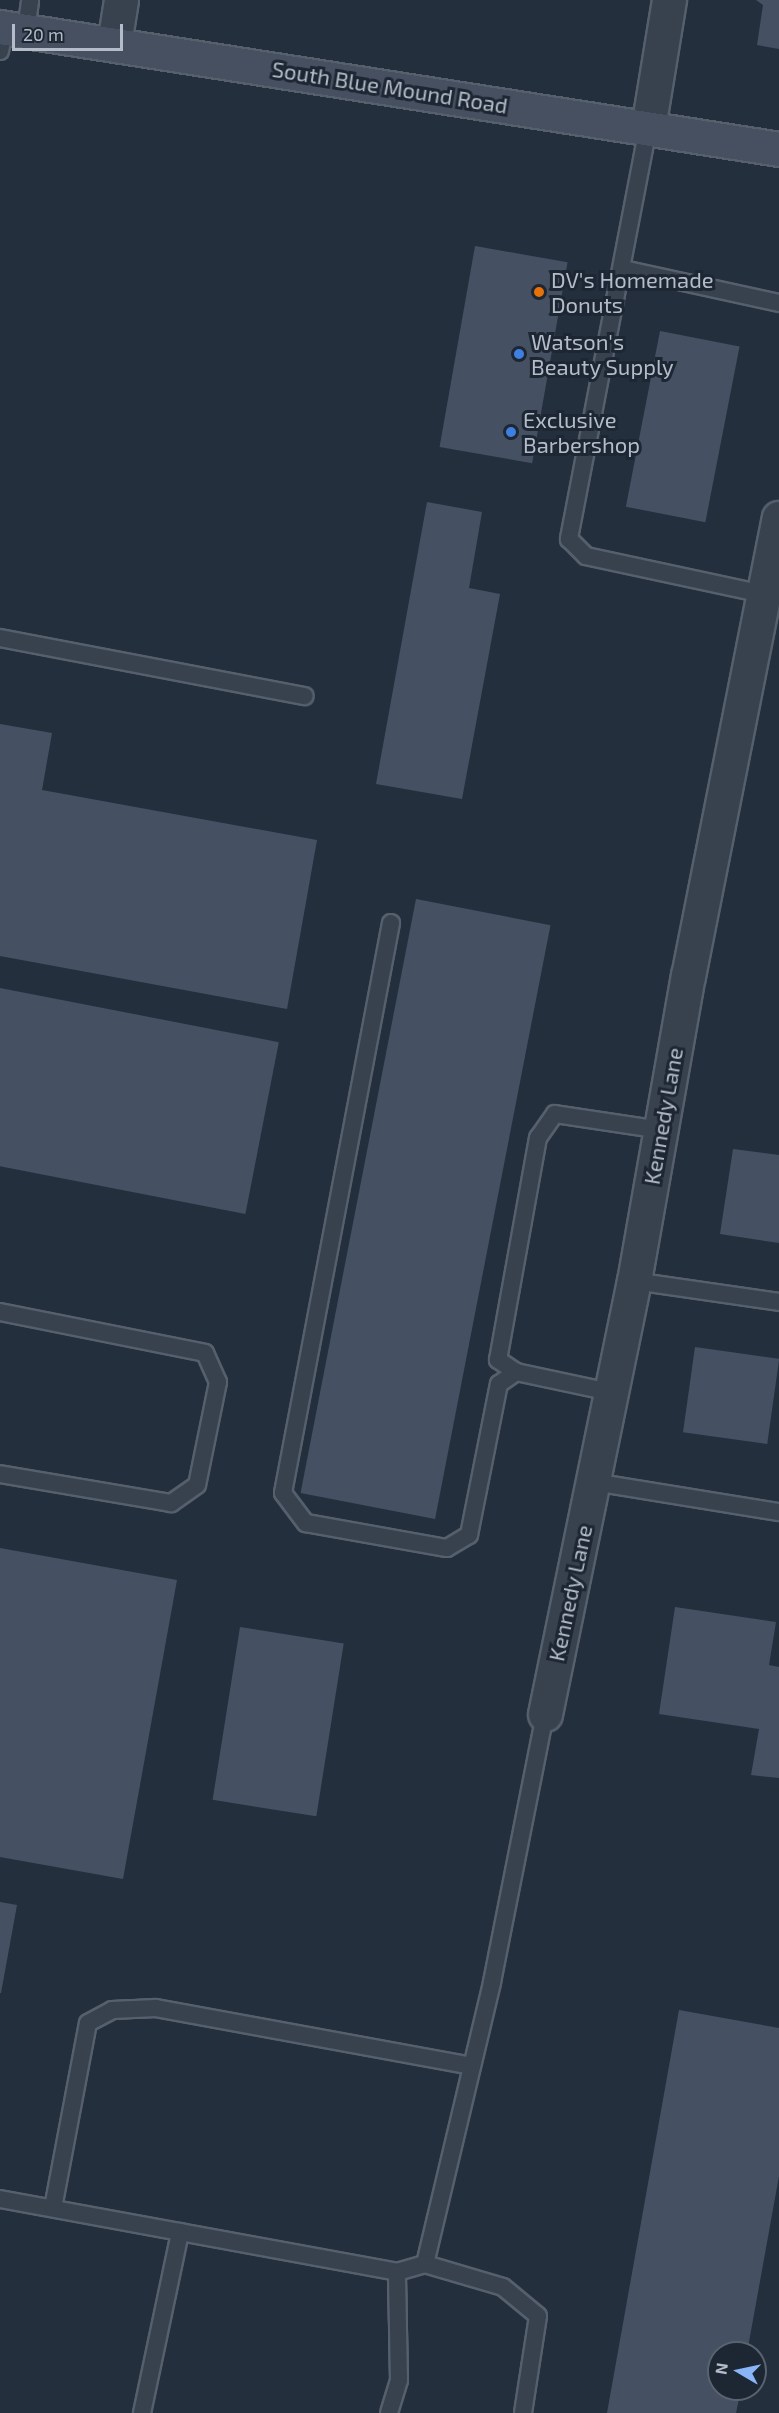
<!DOCTYPE html>
<html>
<head>
<meta charset="utf-8">
<style>
	body { margin:0 }
	#map { position:relative; width:779px; height:2413px; overflow:hidden; background:#242f3e; font-family:"Exo 2",sans-serif }
	div>[style] { position:absolute }
	.building>* { inset:0; background:#455162; transform-origin:0 0 }
	.roads { filter:drop-shadow(2px 0 #565f6c) drop-shadow(-2px 0 #565f6c) drop-shadow(0 2px #565f6c) drop-shadow(0 -2px #565f6c) }
	.lane>* { height:16px; margin:-8px; padding:0 8px; transform-origin:8px; border-radius:8px; background:#38414e }
	.street>* { height:33px; margin:-16.5px; padding:0 16.5px; transform-origin:16.5px; border-radius:16.5px; background:#38414e }
	.secondary>* { height:33px; margin:-16.5px; padding:0 16.5px; transform-origin:16.5px; border-radius:16.5px; background:#465061 }
	.dots>* { width:16px; height:16px; translate:-50% -50%; box-sizing:border-box; border:3px solid #1d2633; border-radius:50% }
	span { translate:-50% -50%; white-space:nowrap; text-align:center; line-height:1.15; -webkit-text-stroke:6px #1d2633; paint-order:stroke }
	.street-label { font-size:22px; color:#b4bcc9 }
	.poi-label { font-size:22px; color:#b4bcc9 }
	.left { translate:0 -50%; text-align:left }
	.north { position:absolute; left:707px; top:2341px; width:60px; height:60px; box-sizing:border-box; background:#1d2633; border:2px solid #59626f; border-radius:50%; rotate:279deg; font-size:16px; font-weight:700; line-height:24px; text-align:center; color:#b4bcc9 }
	.north::after { content:''; display:block; margin:auto; width:21px; height:27px; background:#8ab4f8; clip-path:polygon(50% 0,100% 100%,50% 72%,0 100%) }
	.scale { position:absolute; left:12px; top:24px; width:111px; height:27px; box-sizing:border-box; border:3px solid #b4bcc9; border-top:0; padding-left:8px; font-size:18px; line-height:21px; white-space:nowrap; color:#b4bcc9; -webkit-text-stroke:4px #1d2633; paint-order:stroke }
</style>
</head>
<body>
<div id="map">
	<div class="building">
		<div style="clip-path:polygon(756px 0,779px 0,779px 49px,757px 45px,763px 5px)"></div>
		<div style="left:475px;top:246px;width:94px;height:204px;rotate:10deg"></div>
		<div style="left:660px;top:331px;width:81px;height:179px;rotate:11deg"></div>
		<div style="clip-path:polygon(427px 502px,482px 512px,469px 588px,500px 594px,462px 799px,376px 784px)"></div>
		<div style="clip-path:polygon(0 724px,52px 733px,42px 790px,317px 840px,287px 1009px,0 956px)"></div>
		<div style="left:416px;top:899px;width:137px;height:605px;rotate:11deg"></div>
		<div style="left:0;top:988px;width:284px;height:175px;rotate:11deg"></div>
		<div style="clip-path:polygon(733px 1149px,779px 1155px,779px 1243px,720px 1234px)"></div>
		<div style="left:695px;top:1347px;width:85px;height:86px;rotate:8deg"></div>
		<div style="clip-path:polygon(0 1548px,177px 1580px,123px 1879px,0 1857px)"></div>
		<div style="clip-path:polygon(675px 1607px,776px 1622px,769px 1665px,779px 1667px,779px 1778px,751px 1775px,759px 1729px,659px 1714px)"></div>
		<div style="left:240px;top:1627px;width:105px;height:175px;rotate:9deg"></div>
		<div style="clip-path:polygon(0 1902px,17px 1905px,1px 1993px,0 1993px)"></div>
		<div style="clip-path:polygon(679px 2010px,779px 2028px,779px 2176px,747px 2353px,719px 2353px,719px 2389px,741px 2389px,736px 2413px,607px 2413px)"></div>
	</div>
	<div class="roads">
		<div class="lane">
			<div style="left:26px;top:30px;width:30px;rotate:-82deg"></div>
			<div style="left:0;top:51px;width:25px;rotate:-78deg"></div>
			<div style="left:648px;top:128px;width:419px;rotate:100.9deg"></div>
			<div style="left:569px;top:539px;width:24px;rotate:45deg"></div>
			<div style="left:586px;top:556px;width:182px;rotate:12.1deg"></div>
			<div style="left:623px;top:269px;width:160px;rotate:12.3deg"></div>
			<div style="left:0;top:638px;width:310px;rotate:10.8deg"></div>
			<div style="left:391px;top:923px;width:580px;rotate:100.73deg"></div>
			<div style="left:283px;top:1493px;width:38px;rotate:53deg"></div>
			<div style="left:306px;top:1523px;width:143px;rotate:10.1deg"></div>
			<div style="left:447px;top:1548px;width:26px;rotate:-31deg"></div>
			<div style="left:469px;top:1535px;width:154px;rotate:-78.8deg"></div>
			<div style="left:499px;top:1384px;width:21px;rotate:-35deg"></div>
			<div style="left:634px;top:1281px;width:147px;rotate:8.2deg"></div>
			<div style="left:0;top:1312px;width:209px;rotate:11.3deg"></div>
			<div style="left:205px;top:1353px;width:32px;rotate:66deg"></div>
			<div style="left:218px;top:1382px;width:105px;rotate:101.5deg"></div>
			<div style="left:197px;top:1485px;width:32px;rotate:145deg"></div>
			<div style="left:171px;top:1503px;width:173px;rotate:-170.4deg"></div>
			<div style="left:610px;top:1392px;width:96px;rotate:-168deg"></div>
			<div style="left:516px;top:1372px;width:22px;rotate:-146deg"></div>
			<div style="left:498px;top:1360px;width:226px;rotate:-79.8deg"></div>
			<div style="left:538px;top:1138px;width:29px;rotate:-55deg"></div>
			<div style="left:555px;top:1114px;width:107px;rotate:8.6deg"></div>
			<div style="left:593px;top:1482px;width:188px;rotate:9.2deg"></div>
			<div style="left:0;top:2199px;width:404px;rotate:10.4deg"></div>
			<div style="left:397px;top:2272px;width:29px;rotate:-16deg"></div>
			<div style="left:425px;top:2264px;width:290px;rotate:-76.6deg"></div>
			<div style="left:492px;top:1982px;width:273px;rotate:-78.8deg"></div>
			<div style="left:53px;top:2208px;width:188px;rotate:-79.3deg"></div>
			<div style="left:88px;top:2023px;width:27px;rotate:-28deg"></div>
			<div style="left:112px;top:2010px;width:44px;rotate:-2.6deg"></div>
			<div style="left:156px;top:2008px;width:321px;rotate:10.4deg"></div>
			<div style="left:425px;top:2264px;width:81px;rotate:16.4deg"></div>
			<div style="left:503px;top:2287px;width:45px;rotate:39.6deg"></div>
			<div style="left:538px;top:2316px;width:98px;rotate:98.8deg"></div>
			<div style="left:142px;top:2413px;width:185px;rotate:-78.1deg"></div>
			<div style="left:389px;top:2413px;width:34px;rotate:-73deg"></div>
			<div style="left:399px;top:2380px;width:108px;rotate:-91.1deg"></div>
		</div>
		<div class="street">
			<div style="left:114px;top:44px;width:45px;rotate:-81deg"></div>
			<div style="left:648px;top:128px;width:130px;rotate:-80.7deg"></div>
			<div style="left:545px;top:1714px;width:442px;rotate:-78.4deg"></div>
			<div style="left:634px;top:1281px;width:310px;rotate:-80deg"></div>
			<div style="left:688px;top:976px;width:467px;rotate:-78.8deg"></div>
		</div>
		<div class="secondary">
			<div style="left:0;top:27px;width:788px;rotate:8.9deg"></div>
		</div>
	</div>
	<div class="dots">
		<div style="left:539px;top:292px;background:#e8710a"></div>
		<div style="left:519px;top:354px;background:#3f7fe0"></div>
		<div style="left:511px;top:432px;background:#3f7fe0"></div>
	</div>
	<div class="street-label">
		<span style="left:390px;top:87px;rotate:9deg">South Blue Mound Road</span>
		<span style="left:663px;top:1116px;rotate:-80deg">Kennedy Lane</span>
		<span style="left:570px;top:1593px;rotate:-78deg">Kennedy Lane</span>
	</div>
	<div class="poi-label">
		<span class="left" style="left:551px;top:292px">DV's Homemade<br>Donuts</span>
		<span class="left" style="left:531px;top:354px">Watson's<br>Beauty Supply</span>
		<span class="left" style="left:523px;top:432px">Exclusive<br>Barbershop</span>
	</div>
	<div class="north">N</div>
	<div class="scale">20 m</div>
</div>
</body>
</html>
